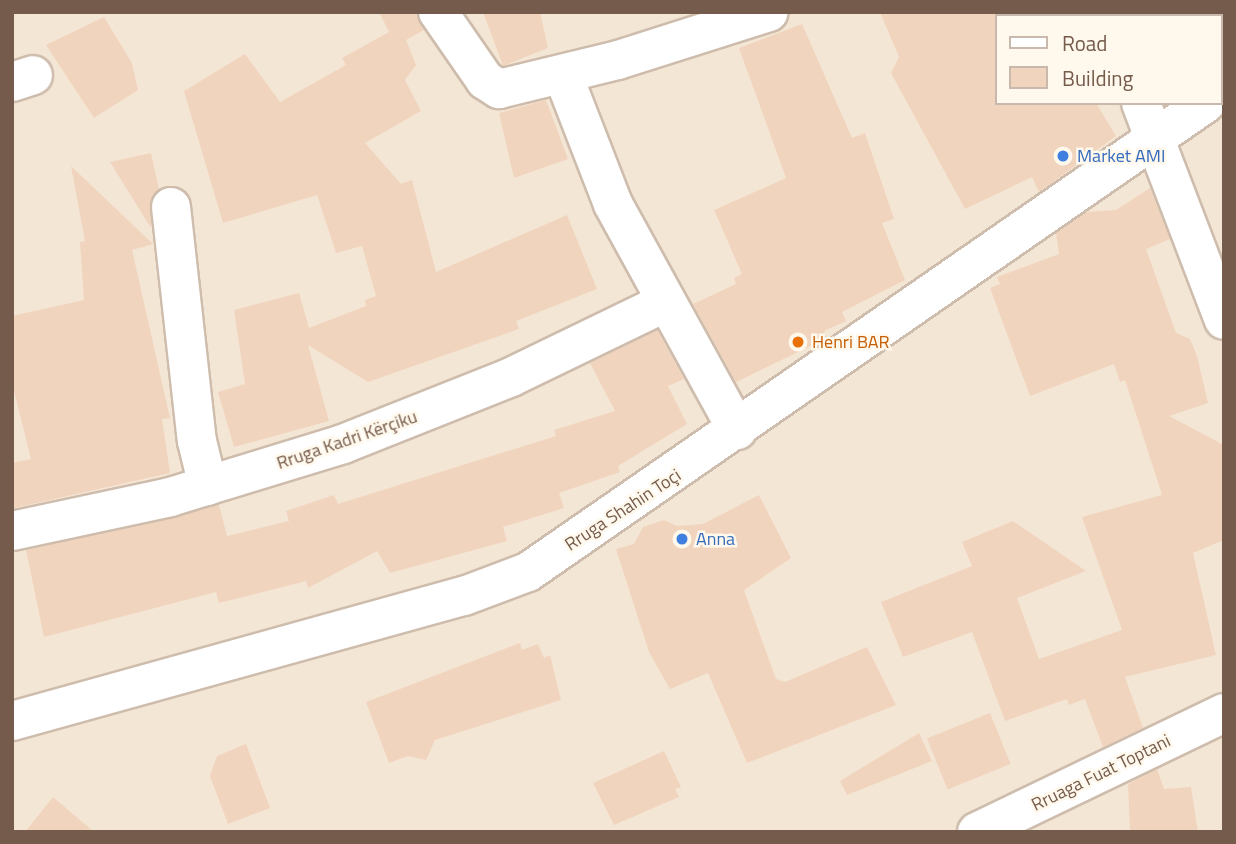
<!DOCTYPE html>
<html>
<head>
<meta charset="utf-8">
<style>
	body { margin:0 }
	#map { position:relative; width:1236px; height:844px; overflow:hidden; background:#fcf4e6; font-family:"Titillium Web",sans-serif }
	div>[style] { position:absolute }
	.residential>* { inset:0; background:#f4e6d5 }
	.building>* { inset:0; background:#f1d4be; transform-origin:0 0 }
	.roads { filter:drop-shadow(2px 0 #cebcac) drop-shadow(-2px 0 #cebcac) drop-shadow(0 2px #cebcac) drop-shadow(0 -2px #cebcac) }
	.minor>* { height:38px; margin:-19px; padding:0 19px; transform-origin:19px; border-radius:19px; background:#fff }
	.tertiary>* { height:38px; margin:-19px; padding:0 19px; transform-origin:19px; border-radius:19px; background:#fff }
	.dots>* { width:19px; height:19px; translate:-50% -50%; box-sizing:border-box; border:4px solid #fff8ec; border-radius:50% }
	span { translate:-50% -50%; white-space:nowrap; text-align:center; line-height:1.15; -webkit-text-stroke:5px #fff8ec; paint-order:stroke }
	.shop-label { font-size:18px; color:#366cbe }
	.left { translate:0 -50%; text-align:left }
	.food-label { font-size:18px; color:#c56008 }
	.street-label { font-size:18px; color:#755b4b }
	.frame { position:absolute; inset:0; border:14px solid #755b4b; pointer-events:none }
	.legend { position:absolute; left:995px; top:14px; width:228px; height:91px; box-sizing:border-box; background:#fff8ec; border:2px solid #c8b9ac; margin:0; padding:9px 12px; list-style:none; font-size:21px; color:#755b4b }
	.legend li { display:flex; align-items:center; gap:14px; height:35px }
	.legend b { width:35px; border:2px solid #c8b9ac }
</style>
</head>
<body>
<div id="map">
	<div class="residential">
		<div style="clip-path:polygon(evenodd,12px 12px,1224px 12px,1224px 832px,12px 832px,12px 12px,996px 16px,1220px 16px,1220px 103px,996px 103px,996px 16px)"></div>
	</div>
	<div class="building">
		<div style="clip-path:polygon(379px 12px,416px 12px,424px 30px,406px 40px,416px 65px,405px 80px,421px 111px,365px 143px,401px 184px,412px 180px,436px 272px,567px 215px,597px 289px,516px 321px,519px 329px,368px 382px,308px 345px,329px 421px,234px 447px,218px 392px,245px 384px,234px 310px,299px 293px,309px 328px,366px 306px,365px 300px,376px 296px,362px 246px,336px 253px,317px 195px,223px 223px,184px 91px,245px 54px,280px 102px,346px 65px,342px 58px,389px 32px)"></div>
		<div style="clip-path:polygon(483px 12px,540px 12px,548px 48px,503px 66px)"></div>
		<div style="clip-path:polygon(880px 12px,996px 12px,996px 103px,1096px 103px,1116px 136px,1039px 192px,1032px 177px,965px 209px,891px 73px,899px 57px)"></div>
		<div style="clip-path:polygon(104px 17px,132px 63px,138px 90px,94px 118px,46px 45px)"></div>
		<div style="clip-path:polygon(802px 24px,852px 138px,865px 133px,894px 219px,882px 223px,905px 280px,842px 312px,846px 321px,824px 331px,827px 338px,736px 382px,693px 304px,736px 284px,734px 278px,742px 274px,714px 210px,786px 178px,739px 48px)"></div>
		<div style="clip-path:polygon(546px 100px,568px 159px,514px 178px,499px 113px)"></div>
		<div style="clip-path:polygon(151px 153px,159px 189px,151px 199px,151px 228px,110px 162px)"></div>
		<div style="clip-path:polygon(71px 166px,153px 244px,132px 250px,170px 418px,162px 419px,170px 473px,179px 471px,14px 508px,12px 463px,31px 459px,12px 383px,12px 316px,84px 300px,80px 242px,85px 241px)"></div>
		<div style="clip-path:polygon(1150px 188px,1170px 239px,1146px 249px,1176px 333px,1190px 339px,1197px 356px,1208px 403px,1169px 416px,1224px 445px,1224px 540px,1193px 553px,1216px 655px,1125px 677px,1143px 728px,1103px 747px,1085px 699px,1069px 705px,1067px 699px,1005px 721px,972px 632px,903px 657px,881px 602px,972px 566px,962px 542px,1013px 521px,1086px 571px,1017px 598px,1039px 659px,1122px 630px,1082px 517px,1162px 495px,1125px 380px,1120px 382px,1114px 364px,1030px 396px,990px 288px,1000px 284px,997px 277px,1059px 254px,1056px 233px,1087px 212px,1116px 210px)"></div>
		<div style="clip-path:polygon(657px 330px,684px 379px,668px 386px,687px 424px,618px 466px,620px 472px,559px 493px,564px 508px,503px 527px,507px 541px,390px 573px,377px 551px,308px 588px,306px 581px,219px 603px,216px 592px,44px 637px,26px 550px,219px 505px,227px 536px,289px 521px,286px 511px,334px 495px,338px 504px,556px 436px,554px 430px,615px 411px,590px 363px)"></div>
		<div style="clip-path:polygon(759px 495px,791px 558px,744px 590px,776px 679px,785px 682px,867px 647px,896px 705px,747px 763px,708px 673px,670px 689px,649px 652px,616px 549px,634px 544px,643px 527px,664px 520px,677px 526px,703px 524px)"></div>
		<div style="clip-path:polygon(520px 643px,522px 650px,538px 644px,544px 658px,550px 655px,561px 700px,435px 740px,426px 760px,408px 756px,389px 763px,366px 702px)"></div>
		<div style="left:990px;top:713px;width:55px;height:68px;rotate:68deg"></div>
		<div style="clip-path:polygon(919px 733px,932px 761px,847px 795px,840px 781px)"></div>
		<div style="clip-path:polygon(246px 744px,270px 808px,228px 824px,210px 776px,217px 756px)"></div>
		<div style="clip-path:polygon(664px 751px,681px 787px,675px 789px,679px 797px,614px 825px,593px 783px)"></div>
		<div style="clip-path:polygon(1157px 769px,1164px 789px,1191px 787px,1198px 832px,1130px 832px,1128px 784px)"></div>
		<div style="clip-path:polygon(53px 797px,94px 832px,25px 832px)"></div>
	</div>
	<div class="roads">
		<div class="minor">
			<div style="left:438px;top:12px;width:83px;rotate:55.3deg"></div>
			<div style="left:485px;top:80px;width:17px;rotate:33deg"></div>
			<div style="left:499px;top:89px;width:122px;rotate:-13.7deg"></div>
			<div style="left:618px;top:60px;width:158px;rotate:-17.6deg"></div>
			<div style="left:1105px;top:12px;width:4px;rotate:76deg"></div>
			<div style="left:563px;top:75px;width:138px;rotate:68.8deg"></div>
			<div style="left:613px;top:204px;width:258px;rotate:61.2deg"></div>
			<div style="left:12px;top:82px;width:22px;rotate:-18deg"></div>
			<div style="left:1141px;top:103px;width:232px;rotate:69.1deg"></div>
			<div style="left:171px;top:207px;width:235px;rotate:83.7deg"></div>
			<div style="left:197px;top:441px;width:46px;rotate:76.3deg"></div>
			<div style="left:12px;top:531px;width:162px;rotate:-12.1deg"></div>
			<div style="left:170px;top:497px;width:181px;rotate:-17deg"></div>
			<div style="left:343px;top:444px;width:181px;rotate:-21.7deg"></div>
			<div style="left:511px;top:377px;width:172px;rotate:-25.8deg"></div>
			<div style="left:977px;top:832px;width:274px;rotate:-25.7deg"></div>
		</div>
		<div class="tertiary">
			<div style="left:12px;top:721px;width:469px;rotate:-15.5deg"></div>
			<div style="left:464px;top:596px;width:68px;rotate:-20.6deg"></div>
			<div style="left:528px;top:572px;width:824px;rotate:-34.67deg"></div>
		</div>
	</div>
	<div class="dots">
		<div style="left:1063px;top:156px;background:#3f7fe0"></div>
		<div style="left:798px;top:342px;background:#e8710a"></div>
		<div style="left:682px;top:539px;background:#3f7fe0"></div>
	</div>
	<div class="shop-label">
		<span class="left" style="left:1077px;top:156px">Market AMI</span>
		<span class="left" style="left:696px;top:539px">Anna</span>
	</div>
	<div class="food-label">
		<span class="left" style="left:812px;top:342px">Henri BAR</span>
	</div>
	<div class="street-label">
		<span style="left:347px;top:440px;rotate:-19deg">Rruga Kadri Kërçiku</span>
		<span style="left:623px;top:510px;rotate:-33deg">Rruga Shahin Toçi</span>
		<span style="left:1101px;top:773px;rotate:-26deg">Rruaga Fuat Toptani</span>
	</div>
	<div class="frame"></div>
	<ul class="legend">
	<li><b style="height:9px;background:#fff"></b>Road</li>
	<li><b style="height:19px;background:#f1d4be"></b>Building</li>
	</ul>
</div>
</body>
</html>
